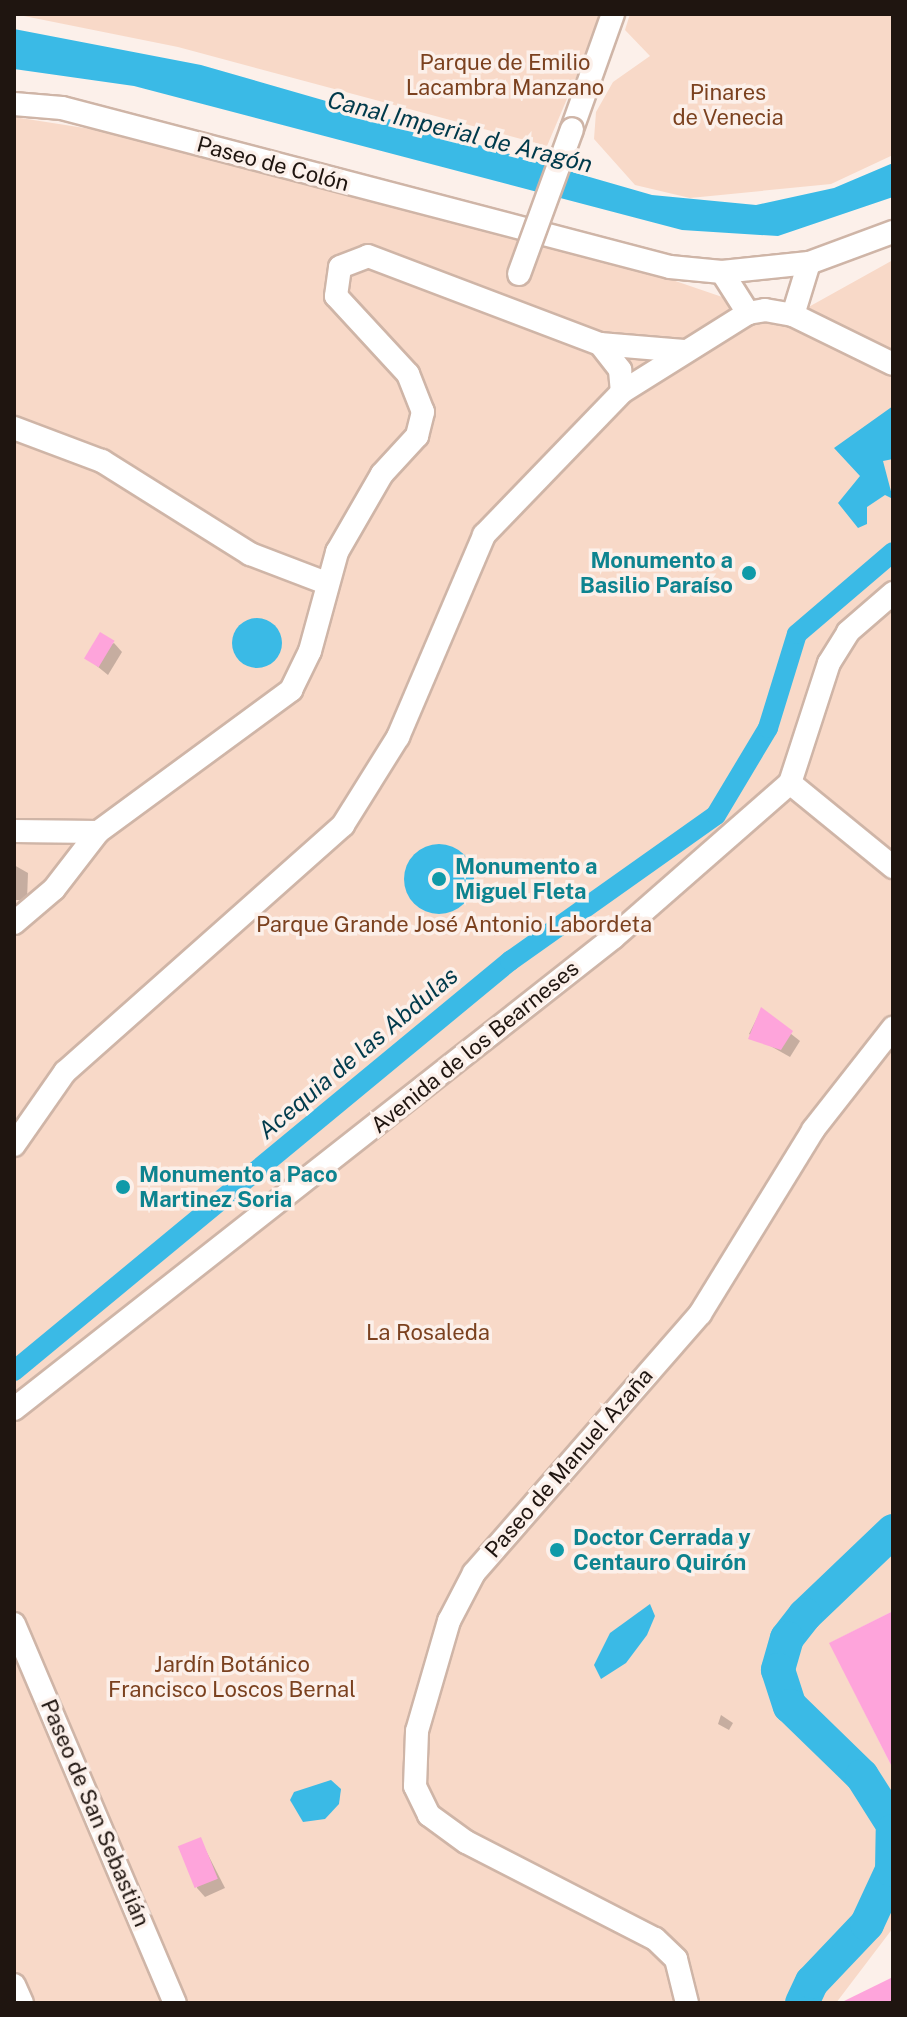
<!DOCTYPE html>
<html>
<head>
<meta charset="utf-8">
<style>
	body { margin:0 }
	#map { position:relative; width:907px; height:2017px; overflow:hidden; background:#fcf0ea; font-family:"Public Sans",sans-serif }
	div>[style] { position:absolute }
	.green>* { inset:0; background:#f8d9c8 }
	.water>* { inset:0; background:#3abae6 }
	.round { border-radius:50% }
	.shadow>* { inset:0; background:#0003 }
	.canal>* { height:20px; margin:-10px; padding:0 10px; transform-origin:10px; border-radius:10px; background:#3abae6 }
	.river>* { height:34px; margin:-17px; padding:0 17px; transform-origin:17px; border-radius:17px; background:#3abae6 }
	.building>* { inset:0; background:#fea4db; transform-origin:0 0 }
	.roads { filter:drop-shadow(2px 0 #cfb5a7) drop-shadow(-2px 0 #cfb5a7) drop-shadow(0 2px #cfb5a7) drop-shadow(0 -2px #cfb5a7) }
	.minor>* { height:22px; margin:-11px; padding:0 11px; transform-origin:11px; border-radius:11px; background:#fff }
	.bridges { filter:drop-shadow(2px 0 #cfb5a7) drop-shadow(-2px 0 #cfb5a7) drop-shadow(0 2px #cfb5a7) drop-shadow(0 -2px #cfb5a7) }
	.minor-bridge>* { height:22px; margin:-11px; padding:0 11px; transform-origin:11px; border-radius:11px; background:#fff }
	.dots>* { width:22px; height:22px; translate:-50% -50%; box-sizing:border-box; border:4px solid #fcf0ea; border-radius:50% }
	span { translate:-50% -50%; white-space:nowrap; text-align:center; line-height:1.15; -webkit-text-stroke:7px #fcf0ea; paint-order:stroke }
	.park-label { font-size:22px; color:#7b411f }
	.street-label { font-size:22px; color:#1f1510 }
	.culture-label { font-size:22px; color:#0d838f; font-weight:700 }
	.right { translate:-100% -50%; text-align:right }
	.left { translate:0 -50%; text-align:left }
	.water-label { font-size:24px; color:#003a4b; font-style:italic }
	.frame { position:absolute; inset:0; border:16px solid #1f1510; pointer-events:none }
</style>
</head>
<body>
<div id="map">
	<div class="green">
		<div style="clip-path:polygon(14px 14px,603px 14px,547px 146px,178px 47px)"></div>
		<div style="clip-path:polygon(630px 14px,893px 14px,893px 155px,831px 184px,690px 198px,635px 185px,594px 139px,596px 112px,613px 82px,650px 56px,625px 30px)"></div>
		<div style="clip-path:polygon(14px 117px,123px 134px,561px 242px,787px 319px,893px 260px,893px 1611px,830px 1643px,893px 1769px,893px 1928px,836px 2003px,14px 2003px)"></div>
	</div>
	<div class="water">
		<div style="clip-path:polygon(14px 29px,201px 65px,652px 195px,756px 205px,834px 188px,893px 163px,893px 197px,778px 236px,682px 230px,134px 86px,14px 69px)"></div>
		<div style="clip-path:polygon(893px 406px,893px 459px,883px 461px,893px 499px,885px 495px,867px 507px,867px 524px,858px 528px,838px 503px,860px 476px,834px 448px)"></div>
		<div class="round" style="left:232px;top:618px;width:50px;height:50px"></div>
		<div class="round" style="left:404px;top:844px;width:70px;height:70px"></div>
		<div style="clip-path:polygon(650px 1604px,655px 1616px,647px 1635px,626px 1663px,601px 1679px,594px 1665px,610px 1633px)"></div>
		<div style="clip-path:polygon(331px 1780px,341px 1789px,339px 1804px,325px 1819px,303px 1822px,290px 1800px,294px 1792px)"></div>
	</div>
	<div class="shadow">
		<div style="clip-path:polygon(114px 643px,122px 652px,108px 675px,87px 658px)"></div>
		<div style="clip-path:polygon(14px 865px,28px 873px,27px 900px,14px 900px)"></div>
		<div style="clip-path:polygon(761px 1010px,800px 1041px,790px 1057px,749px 1034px)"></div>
		<div style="clip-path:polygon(721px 1715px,733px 1723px,729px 1730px,718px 1724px)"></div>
		<div style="clip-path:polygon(200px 1839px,225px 1888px,205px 1897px,197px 1888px)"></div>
	</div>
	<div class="canal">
		<div style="left:14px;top:1371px;width:644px;rotate:-39.58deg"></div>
		<div style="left:510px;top:961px;width:252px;rotate:-35.3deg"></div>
		<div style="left:716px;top:815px;width:101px;rotate:-59.1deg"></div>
		<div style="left:768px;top:728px;width:98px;rotate:-72.9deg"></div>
		<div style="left:797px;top:634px;width:126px;rotate:-40.5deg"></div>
	</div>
	<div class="river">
		<div style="left:893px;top:1531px;width:122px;rotate:136.3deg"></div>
		<div style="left:805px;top:1615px;width:29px;rotate:128deg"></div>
		<div style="left:787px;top:1638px;width:33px;rotate:106deg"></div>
		<div style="left:778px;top:1670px;width:38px;rotate:72deg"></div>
		<div style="left:790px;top:1706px;width:100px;rotate:44.2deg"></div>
		<div style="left:862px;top:1776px;width:58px;rotate:57.7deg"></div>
		<div style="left:802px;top:2003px;width:23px;rotate:-65deg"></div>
		<div style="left:812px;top:1982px;width:80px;rotate:-46.5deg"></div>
		<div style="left:867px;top:1924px;width:60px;rotate:-65.2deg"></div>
		<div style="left:892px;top:1870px;width:39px;rotate:-89deg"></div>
	</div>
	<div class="building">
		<div style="left:100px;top:632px;width:17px;height:31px;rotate:31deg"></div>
		<div style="clip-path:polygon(761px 1007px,793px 1031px,781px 1050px,748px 1039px)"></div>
		<div style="clip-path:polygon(893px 1611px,893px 1769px,829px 1643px)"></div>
		<div style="left:201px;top:1837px;width:45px;height:25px;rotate:68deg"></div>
		<div style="clip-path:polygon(893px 1977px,893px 2003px,840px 2003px)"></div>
	</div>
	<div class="roads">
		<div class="minor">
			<div style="left:14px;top:104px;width:48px;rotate:4.8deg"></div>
			<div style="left:62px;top:108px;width:628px;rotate:14.66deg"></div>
			<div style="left:670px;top:267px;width:52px;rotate:5.5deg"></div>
			<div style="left:722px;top:272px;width:87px;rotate:-5.9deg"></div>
			<div style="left:809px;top:263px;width:90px;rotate:-20.3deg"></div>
			<div style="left:572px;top:129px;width:122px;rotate:-70.4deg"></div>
			<div style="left:722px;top:272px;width:49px;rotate:57.6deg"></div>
			<div style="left:793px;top:315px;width:54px;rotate:-72.9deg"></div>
			<div style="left:600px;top:344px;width:33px;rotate:52deg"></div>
			<div style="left:620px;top:370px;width:22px;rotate:85deg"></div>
			<div style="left:14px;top:428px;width:94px;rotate:20.6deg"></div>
			<div style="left:102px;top:461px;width:175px;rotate:32.1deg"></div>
			<div style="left:250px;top:554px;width:81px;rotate:20.9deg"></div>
			<div style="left:790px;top:783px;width:133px;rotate:39.2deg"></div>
			<div style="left:14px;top:831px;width:84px;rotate:0.7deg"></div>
			<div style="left:14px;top:923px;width:52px;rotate:-40.4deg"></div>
			<div style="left:54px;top:889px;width:72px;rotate:-52.3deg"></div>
			<div style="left:98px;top:832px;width:240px;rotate:-36.3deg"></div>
			<div style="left:291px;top:690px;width:43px;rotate:-64deg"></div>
			<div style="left:310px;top:651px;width:103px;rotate:-74.7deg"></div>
			<div style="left:337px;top:552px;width:90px;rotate:-60deg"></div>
			<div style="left:382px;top:474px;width:52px;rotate:-47.4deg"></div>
			<div style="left:417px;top:436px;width:25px;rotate:-76deg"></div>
			<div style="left:423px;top:412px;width:41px;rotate:-111.5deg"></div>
			<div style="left:408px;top:374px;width:106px;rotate:-132.7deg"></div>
			<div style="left:336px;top:296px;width:29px;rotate:-82deg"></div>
			<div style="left:340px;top:267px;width:30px;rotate:-21deg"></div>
			<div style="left:368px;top:256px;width:248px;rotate:20.8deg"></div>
			<div style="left:600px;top:344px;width:84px;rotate:4.8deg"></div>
			<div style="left:14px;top:1145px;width:89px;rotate:-55.1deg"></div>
			<div style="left:65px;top:1072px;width:372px;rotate:-41.6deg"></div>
			<div style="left:343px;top:825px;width:104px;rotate:-58deg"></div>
			<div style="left:398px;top:737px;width:220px;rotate:-66.9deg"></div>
			<div style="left:484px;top:535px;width:199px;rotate:-46deg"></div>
			<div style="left:622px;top:392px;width:149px;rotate:-32.1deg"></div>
			<div style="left:748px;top:313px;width:17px;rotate:-10deg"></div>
			<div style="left:765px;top:310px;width:28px;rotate:10deg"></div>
			<div style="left:793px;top:315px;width:111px;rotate:26.1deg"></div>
			<div style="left:14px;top:1409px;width:763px;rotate:-38.19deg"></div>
			<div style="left:614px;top:937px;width:234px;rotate:-41.2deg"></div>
			<div style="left:790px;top:783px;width:126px;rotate:-72deg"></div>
			<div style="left:829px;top:663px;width:36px;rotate:-58deg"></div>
			<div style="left:848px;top:632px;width:60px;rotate:-40.9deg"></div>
			<div style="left:14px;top:1624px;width:412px;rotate:67deg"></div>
			<div style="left:14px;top:1985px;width:20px;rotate:66deg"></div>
			<div style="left:687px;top:2003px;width:45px;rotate:-104deg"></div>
			<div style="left:676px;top:1959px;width:29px;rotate:-136deg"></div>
			<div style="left:655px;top:1939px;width:212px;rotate:-152.8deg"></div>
			<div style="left:466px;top:1842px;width:46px;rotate:-143.9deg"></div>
			<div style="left:429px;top:1815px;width:32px;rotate:-116deg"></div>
			<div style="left:415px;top:1786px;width:55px;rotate:-87.9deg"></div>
			<div style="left:417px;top:1731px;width:115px;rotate:-73.8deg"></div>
			<div style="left:449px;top:1621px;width:54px;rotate:-62.5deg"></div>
			<div style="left:474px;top:1573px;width:344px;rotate:-48.9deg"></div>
			<div style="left:700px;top:1314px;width:216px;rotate:-58.4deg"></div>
			<div style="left:813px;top:1130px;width:130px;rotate:-51.9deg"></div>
		</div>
	</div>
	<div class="bridges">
		<div class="minor-bridge">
			<div style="left:519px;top:274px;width:154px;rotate:-69.9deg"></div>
		</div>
	</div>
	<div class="dots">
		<div style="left:749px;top:573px;background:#0f9aa8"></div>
		<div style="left:439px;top:879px;background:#0f9aa8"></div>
		<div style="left:123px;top:1187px;background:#0f9aa8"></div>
		<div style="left:557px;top:1550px;background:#0f9aa8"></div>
	</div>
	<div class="park-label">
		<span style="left:505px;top:75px">Parque de Emilio<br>Lacambra Manzano</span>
		<span style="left:728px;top:105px">Pinares<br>de Venecia</span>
		<span style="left:454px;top:925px">Parque Grande José Antonio Labordeta</span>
		<span style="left:428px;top:1333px">La Rosaleda</span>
		<span style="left:232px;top:1677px">Jardín Botánico<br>Francisco Loscos Bernal</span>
	</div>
	<div class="street-label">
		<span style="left:273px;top:164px;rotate:15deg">Paseo de Colón</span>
		<span style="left:475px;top:1047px;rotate:-39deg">Avenida de los Bearneses</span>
		<span style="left:569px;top:1463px;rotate:-49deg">Paseo de Manuel Azaña</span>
		<span style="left:95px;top:1813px;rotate:67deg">Paseo de San Sebastián</span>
	</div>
	<div class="culture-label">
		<span class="right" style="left:733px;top:573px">Monumento a<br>Basilio Paraíso</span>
		<span class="left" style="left:455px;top:879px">Monumento a<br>Miguel Fleta</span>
		<span class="left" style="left:139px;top:1187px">Monumento a Paco<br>Martinez Soria</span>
		<span class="left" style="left:573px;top:1550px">Doctor Cerrada y<br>Centauro Quirón</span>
	</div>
	<div class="water-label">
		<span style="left:460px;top:132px;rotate:14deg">Canal Imperial de Aragón</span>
		<span style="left:358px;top:1053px;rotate:-40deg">Acequia de las Abdulas</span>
	</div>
	<div class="frame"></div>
</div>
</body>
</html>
